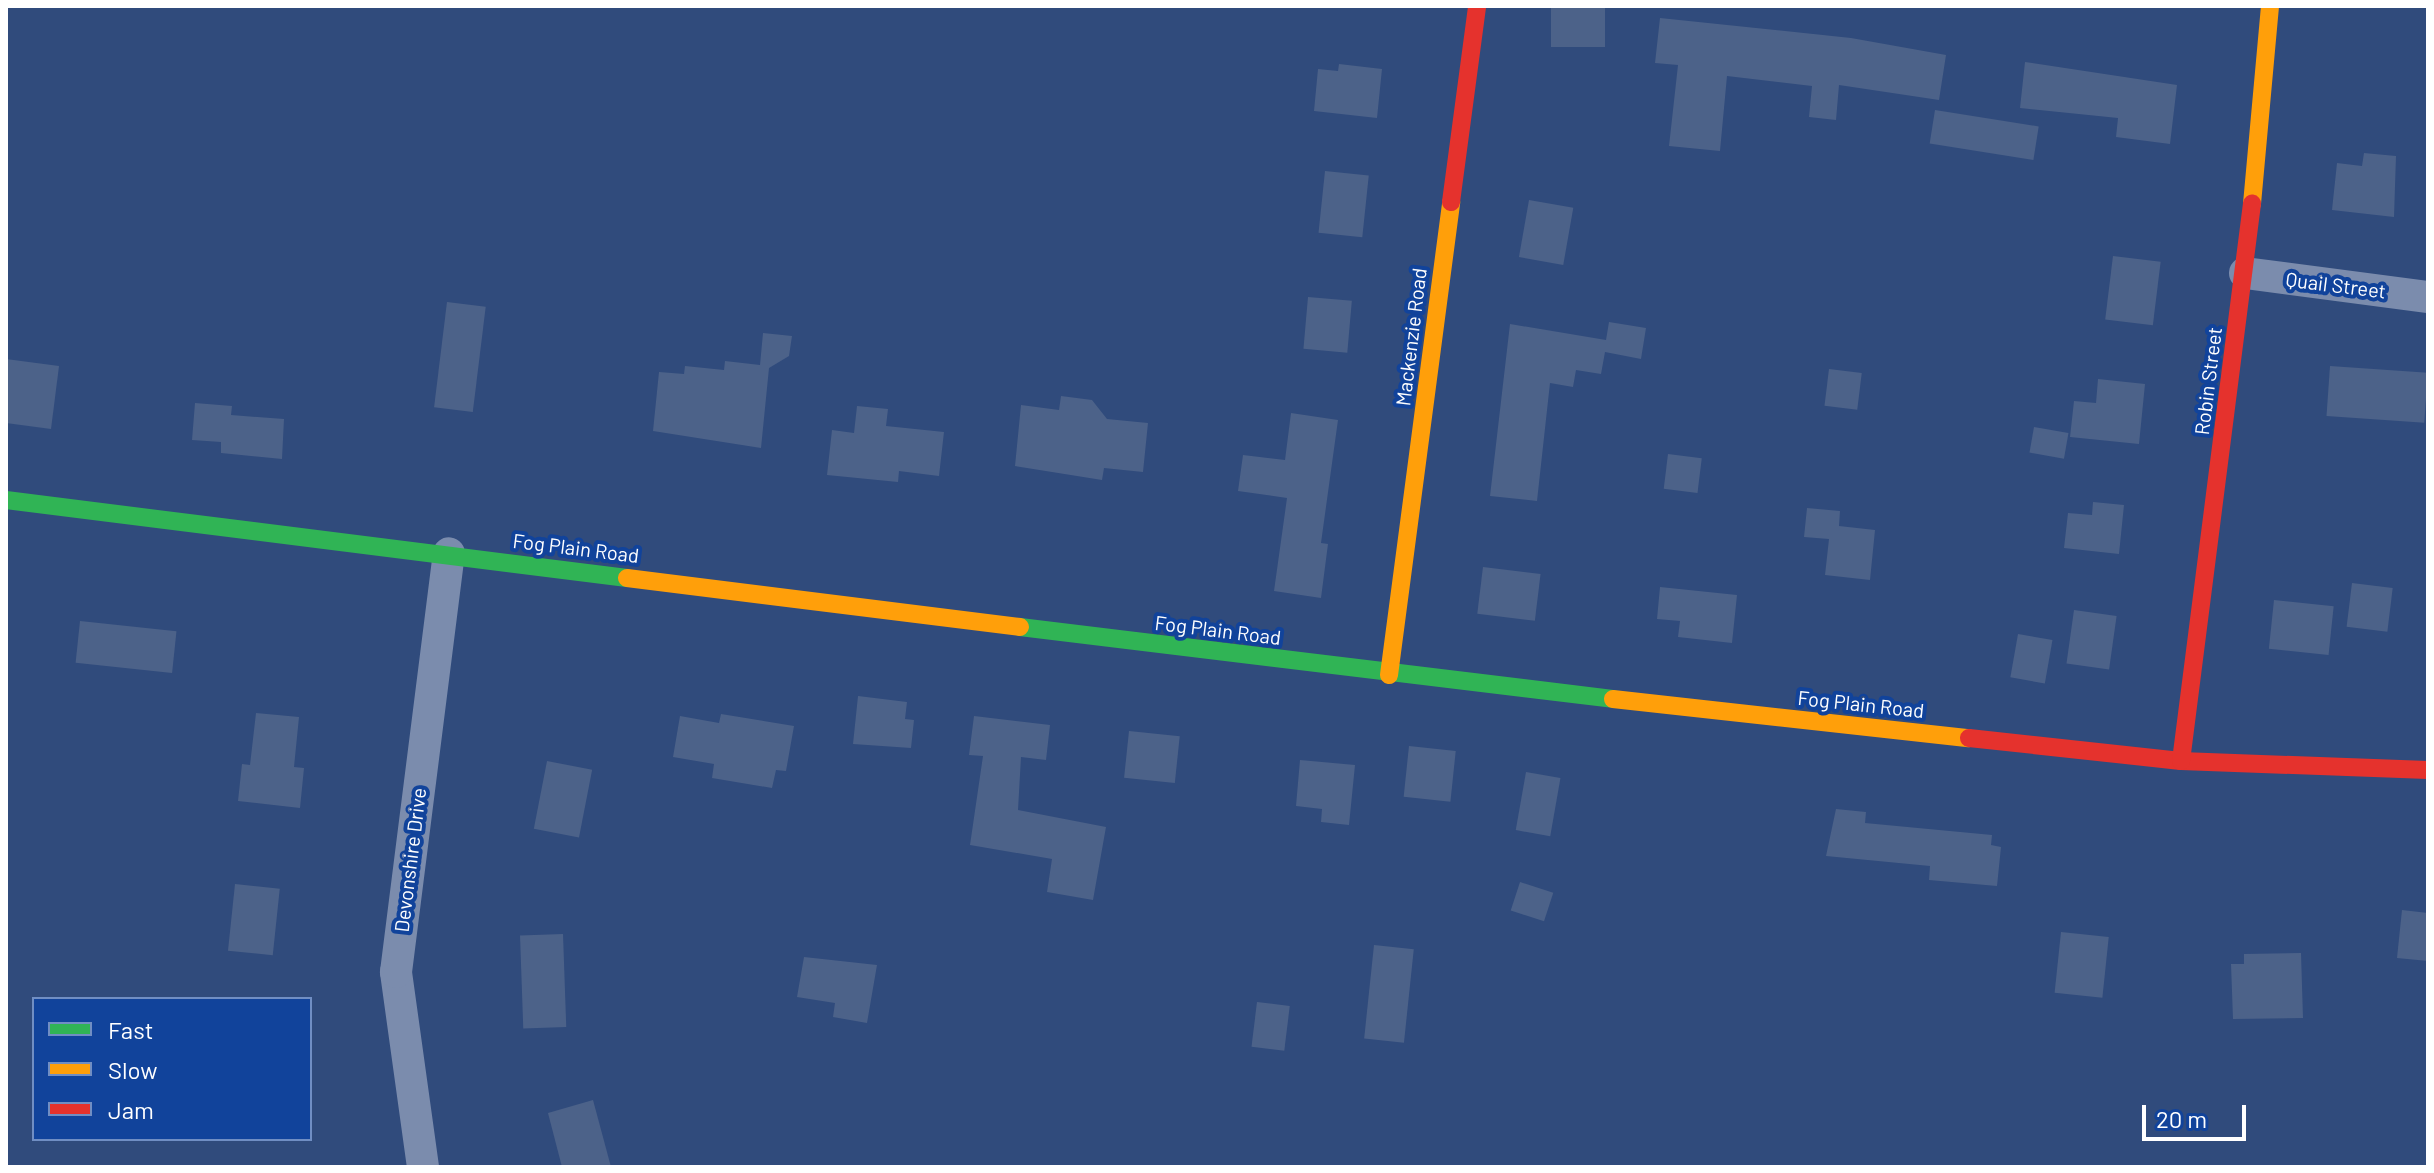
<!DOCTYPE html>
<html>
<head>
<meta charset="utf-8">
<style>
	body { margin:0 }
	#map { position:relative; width:2434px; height:1173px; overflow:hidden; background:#304b7c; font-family:Barlow,sans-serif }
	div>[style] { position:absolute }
	.building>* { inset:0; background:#4c6289; transform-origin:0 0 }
	.street>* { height:32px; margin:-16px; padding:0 16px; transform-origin:16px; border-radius:16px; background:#7b8cad }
	.fast>* { height:18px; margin:-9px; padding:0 9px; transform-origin:9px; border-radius:9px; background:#30b455 }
	.slow>* { height:18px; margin:-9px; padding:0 9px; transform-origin:9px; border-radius:9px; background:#ff9f0a }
	.jam>* { height:18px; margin:-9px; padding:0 9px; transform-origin:9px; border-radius:9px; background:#e5322d }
	span { translate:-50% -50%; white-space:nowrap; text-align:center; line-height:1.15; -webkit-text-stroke:8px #11439b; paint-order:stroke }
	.street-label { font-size:20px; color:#fff }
	.frame { position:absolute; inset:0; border:8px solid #fff; pointer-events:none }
	.legend { position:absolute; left:32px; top:997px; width:280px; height:144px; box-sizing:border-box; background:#11439b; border:2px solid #708ec3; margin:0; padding:10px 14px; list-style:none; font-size:24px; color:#fff }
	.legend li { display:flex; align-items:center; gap:16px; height:40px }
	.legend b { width:40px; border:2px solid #708ec3 }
	.scale { position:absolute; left:2142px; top:1105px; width:104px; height:36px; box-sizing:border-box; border:4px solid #fff; border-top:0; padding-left:10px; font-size:24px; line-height:28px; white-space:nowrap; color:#fff; -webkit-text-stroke:6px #11439b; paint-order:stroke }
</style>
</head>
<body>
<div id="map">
	<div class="building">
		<div style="left:1551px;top:6px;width:54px;height:41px"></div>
		<div style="clip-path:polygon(1660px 18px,1851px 38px,1946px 55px,1939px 100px,1839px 85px,1836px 120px,1809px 117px,1812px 86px,1727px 76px,1720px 151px,1669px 146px,1678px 65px,1655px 63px)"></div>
		<div style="clip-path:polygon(2025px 62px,2177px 85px,2170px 144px,2116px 137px,2118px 118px,2020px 108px)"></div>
		<div style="clip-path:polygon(1339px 64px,1382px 69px,1377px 118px,1314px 111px,1318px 69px,1338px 71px)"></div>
		<div style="left:1935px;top:110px;width:105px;height:34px;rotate:9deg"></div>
		<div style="clip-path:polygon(2364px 153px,2396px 156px,2394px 217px,2332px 210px,2337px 163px,2362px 166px)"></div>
		<div style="left:1325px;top:171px;width:44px;height:62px;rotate:6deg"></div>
		<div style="left:1529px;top:200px;width:45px;height:58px;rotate:10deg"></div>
		<div style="left:2113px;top:256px;width:48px;height:64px;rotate:7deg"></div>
		<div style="left:1308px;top:297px;width:44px;height:52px;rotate:5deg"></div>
		<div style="left:447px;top:302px;width:39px;height:106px;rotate:7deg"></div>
		<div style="clip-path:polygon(1609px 322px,1646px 328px,1641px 359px,1605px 352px,1601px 374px,1576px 370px,1573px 387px,1550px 383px,1537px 501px,1490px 496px,1510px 324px,1606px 340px)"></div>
		<div style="clip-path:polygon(763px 333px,792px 336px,789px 356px,769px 368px,761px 448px,653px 431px,659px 372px,684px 374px,685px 366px,724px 370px,725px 361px,760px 365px)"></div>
		<div style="clip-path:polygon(6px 359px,59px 366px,51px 429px,6px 423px)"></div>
		<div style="left:2330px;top:366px;width:98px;height:50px;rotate:4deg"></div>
		<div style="left:1829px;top:369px;width:33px;height:37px;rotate:7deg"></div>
		<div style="clip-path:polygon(2098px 379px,2145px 384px,2139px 444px,2070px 437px,2074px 401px,2096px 403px)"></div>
		<div style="clip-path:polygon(1061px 396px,1092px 400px,1107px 419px,1148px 423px,1143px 472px,1104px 468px,1102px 480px,1015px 466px,1021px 405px,1059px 410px)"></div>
		<div style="clip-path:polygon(195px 403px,232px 406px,231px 415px,284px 419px,282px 459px,221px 453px,221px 442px,192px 440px)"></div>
		<div style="clip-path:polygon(857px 406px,888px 409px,886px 426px,944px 432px,939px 476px,899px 471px,898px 482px,827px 475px,832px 430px,854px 433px)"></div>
		<div style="clip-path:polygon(1291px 413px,1338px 420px,1321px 543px,1328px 544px,1321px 598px,1274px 591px,1287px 498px,1238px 491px,1243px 455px,1285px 460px)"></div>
		<div style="left:2034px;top:427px;width:35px;height:26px;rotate:10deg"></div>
		<div style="left:1668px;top:454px;width:34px;height:35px;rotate:7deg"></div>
		<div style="clip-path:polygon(2093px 502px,2124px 505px,2119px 554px,2064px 548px,2068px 513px,2092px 515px)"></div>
		<div style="clip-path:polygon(1807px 508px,1840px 511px,1839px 526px,1875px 530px,1870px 580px,1825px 575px,1829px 539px,1804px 537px)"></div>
		<div style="left:1483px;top:567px;width:58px;height:47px;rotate:7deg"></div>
		<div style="left:2352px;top:583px;width:41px;height:44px;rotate:7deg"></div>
		<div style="clip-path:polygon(1660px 587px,1737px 595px,1732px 643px,1678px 637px,1680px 621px,1657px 619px)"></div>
		<div style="left:2274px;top:600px;width:60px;height:49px;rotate:6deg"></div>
		<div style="left:2074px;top:610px;width:43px;height:54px;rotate:8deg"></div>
		<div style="left:80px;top:621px;width:97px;height:42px;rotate:6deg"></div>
		<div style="left:2018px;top:634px;width:35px;height:44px;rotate:10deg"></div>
		<div style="clip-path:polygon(858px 696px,907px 702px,905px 719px,914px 720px,911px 748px,853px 744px)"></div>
		<div style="clip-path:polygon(256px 713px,299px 717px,294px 767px,304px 768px,300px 808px,238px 801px,242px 764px,250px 765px)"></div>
		<div style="clip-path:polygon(721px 714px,794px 726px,786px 771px,776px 770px,772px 788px,712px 778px,714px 764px,673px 757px,680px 716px,719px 723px)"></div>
		<div style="clip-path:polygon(974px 716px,1050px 725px,1046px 760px,1021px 757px,1018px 810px,1106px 827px,1093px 900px,1047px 892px,1052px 859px,970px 845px,983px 756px,969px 755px)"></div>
		<div style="left:1129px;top:731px;width:51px;height:47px;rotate:6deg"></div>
		<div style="left:1409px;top:746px;width:47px;height:51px;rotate:6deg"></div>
		<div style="clip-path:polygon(1300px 760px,1355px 765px,1349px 825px,1321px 822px,1322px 809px,1296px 806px)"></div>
		<div style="left:547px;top:761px;width:46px;height:69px;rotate:11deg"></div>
		<div style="left:1526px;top:772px;width:35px;height:59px;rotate:10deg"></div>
		<div style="clip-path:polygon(1836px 809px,1866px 812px,1865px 823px,1992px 835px,1991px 845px,2001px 847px,1997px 886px,1929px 880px,1930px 866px,1826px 856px)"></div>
		<div style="left:1520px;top:882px;width:35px;height:30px;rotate:18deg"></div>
		<div style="left:235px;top:884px;width:45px;height:67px;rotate:6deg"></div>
		<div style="clip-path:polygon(2402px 910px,2428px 913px,2428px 961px,2397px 958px)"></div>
		<div style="left:2061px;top:932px;width:48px;height:61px;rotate:6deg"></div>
		<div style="left:563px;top:934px;width:93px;height:43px;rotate:88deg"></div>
		<div style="left:1374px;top:945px;width:40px;height:94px;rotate:6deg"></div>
		<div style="clip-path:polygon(2301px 953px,2303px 1018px,2233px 1019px,2231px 964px,2244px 964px,2244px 954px)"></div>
		<div style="clip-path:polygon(804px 957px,877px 965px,867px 1023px,833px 1017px,835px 1003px,797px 997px)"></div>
		<div style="left:1257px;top:1002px;width:33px;height:45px;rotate:7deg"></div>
		<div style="clip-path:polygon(593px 1100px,611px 1167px,562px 1167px,548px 1113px)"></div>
	</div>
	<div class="street">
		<div style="left:2245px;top:273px;width:185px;rotate:7.5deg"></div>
		<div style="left:423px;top:1167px;width:197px;rotate:-97.9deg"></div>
		<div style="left:396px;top:972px;width:422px;rotate:-82.8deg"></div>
	</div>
	<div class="fast">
		<div style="left:6px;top:500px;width:626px;rotate:7.16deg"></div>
		<div style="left:1020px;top:627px;width:597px;rotate:6.92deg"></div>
	</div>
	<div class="slow">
		<div style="left:2252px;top:204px;width:199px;rotate:-84.8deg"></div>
		<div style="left:627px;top:578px;width:396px;rotate:7.1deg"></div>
		<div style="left:1389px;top:675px;width:477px;rotate:-82.5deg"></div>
		<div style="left:1613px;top:699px;width:358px;rotate:6.3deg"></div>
	</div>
	<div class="jam">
		<div style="left:1451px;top:202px;width:198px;rotate:-82.4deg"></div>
		<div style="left:1969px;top:738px;width:213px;rotate:6.2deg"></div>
		<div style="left:2181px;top:761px;width:247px;rotate:2.1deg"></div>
		<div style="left:2181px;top:761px;width:562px;rotate:-82.74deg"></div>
	</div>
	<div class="street-label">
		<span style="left:2336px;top:285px;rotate:7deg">Quail Street</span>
		<span style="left:1411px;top:337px;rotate:-83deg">Mackenzie Road</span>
		<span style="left:2208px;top:381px;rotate:-83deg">Robin Street</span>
		<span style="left:576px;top:548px;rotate:7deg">Fog Plain Road</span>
		<span style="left:1218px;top:630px;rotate:7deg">Fog Plain Road</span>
		<span style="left:1861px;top:704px;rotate:6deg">Fog Plain Road</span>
		<span style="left:410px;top:860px;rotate:-83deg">Devonshire Drive</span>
	</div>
	<div class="frame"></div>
	<ul class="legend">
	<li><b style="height:10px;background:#30b455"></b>Fast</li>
	<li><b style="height:10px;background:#ff9f0a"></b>Slow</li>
	<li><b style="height:10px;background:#e5322d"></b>Jam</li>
	</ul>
	<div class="scale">20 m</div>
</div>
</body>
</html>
